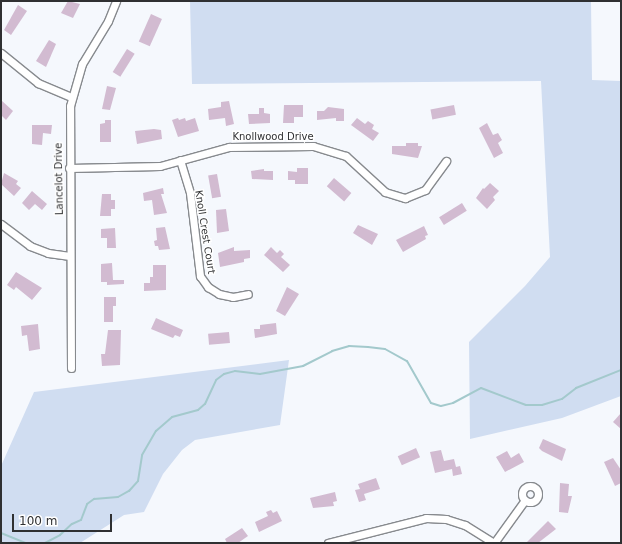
<!DOCTYPE html>
<html>
<head>
<meta charset="utf-8">
<style>
	body { margin:0 }
	#map { position:relative; width:622px; height:544px; overflow:hidden; background:#f5f8fd; font-family:"DejaVu Sans",sans-serif }
	div>[style] { position:absolute }
	.green>* { inset:0; background:#d0ddf1 }
	.stream>* { height:2px; margin:-1px; padding:0 1px; transform-origin:1px; border-radius:1px; background:#a3c9cc }
	.building>* { inset:0; background:#d2bbd1; transform-origin:0 0 }
	.roads { filter:drop-shadow(1px 0 #878a8e) drop-shadow(-1px 0 #878a8e) drop-shadow(0 1px #878a8e) drop-shadow(0 -1px #878a8e) }
	.street>* { height:7px; margin:-3.5px; padding:0 3.5px; transform-origin:3.5px; border-radius:3.5px; background:#fff }
	.street>.ring { margin:-3.5px; padding:0; box-sizing:content-box; background:none; border:7px solid #fff; border-radius:50% }
	span { translate:-50% -50%; white-space:nowrap; text-align:center; line-height:1.15; -webkit-text-stroke:3px #fff; paint-order:stroke }
	.street-label { font-size:10px; color:#2f3032 }
	.frame { position:absolute; inset:0; border:2px solid #2f3032; pointer-events:none }
	.scale { position:absolute; left:12px; top:514px; width:100px; height:18px; box-sizing:border-box; border:2px solid #2f3032; border-top:0; padding-left:5px; font-size:12px; line-height:14px; white-space:nowrap; color:#2f3032; -webkit-text-stroke:3px #fff; paint-order:stroke }
</style>
</head>
<body>
<div id="map">
	<div class="green">
		<div style="clip-path:polygon(190px 1px,591px 1px,592px 80px,621px 81px,621px 396px,562px 418px,470px 439px,469px 342px,525px 286px,550px 257px,541px 81px,192px 84px)"></div>
		<div style="clip-path:polygon(289px 360px,280px 425px,195px 440px,182px 450px,163px 474px,144px 512px,124px 515px,80px 543px,1px 543px,1px 466px,34px 392px)"></div>
	</div>
	<div class="stream">
		<div style="left:1px;top:533px;width:27px;rotate:22deg"></div>
		<div style="left:45px;top:543px;width:17px;rotate:-28deg"></div>
		<div style="left:60px;top:535px;width:16px;rotate:-43deg"></div>
		<div style="left:72px;top:524px;width:10px;rotate:-24deg"></div>
		<div style="left:81px;top:520px;width:17px;rotate:-69deg"></div>
		<div style="left:87px;top:504px;width:9px;rotate:-36deg"></div>
		<div style="left:94px;top:499px;width:24px;rotate:-5deg"></div>
		<div style="left:118px;top:497px;width:13px;rotate:-29deg"></div>
		<div style="left:129px;top:491px;width:13px;rotate:-48deg"></div>
		<div style="left:138px;top:481px;width:26px;rotate:-81deg"></div>
		<div style="left:142px;top:455px;width:28px;rotate:-60deg"></div>
		<div style="left:156px;top:431px;width:21px;rotate:-41deg"></div>
		<div style="left:172px;top:417px;width:27px;rotate:-15deg"></div>
		<div style="left:198px;top:410px;width:9px;rotate:-41deg"></div>
		<div style="left:205px;top:404px;width:26px;rotate:-65deg"></div>
		<div style="left:216px;top:380px;width:10px;rotate:-37deg"></div>
		<div style="left:224px;top:374px;width:11px;rotate:-15deg"></div>
		<div style="left:235px;top:371px;width:25px;rotate:7deg"></div>
		<div style="left:260px;top:374px;width:44px;rotate:-10.5deg"></div>
		<div style="left:303px;top:366px;width:33px;rotate:-27deg"></div>
		<div style="left:332px;top:351px;width:18px;rotate:-16deg"></div>
		<div style="left:349px;top:346px;width:19px;rotate:3deg"></div>
		<div style="left:368px;top:347px;width:17px;rotate:7deg"></div>
		<div style="left:385px;top:349px;width:25px;rotate:29deg"></div>
		<div style="left:407px;top:361px;width:48px;rotate:60.3deg"></div>
		<div style="left:431px;top:403px;width:10px;rotate:17deg"></div>
		<div style="left:441px;top:406px;width:12px;rotate:-14deg"></div>
		<div style="left:453px;top:403px;width:32px;rotate:-28deg"></div>
		<div style="left:481px;top:388px;width:48px;rotate:20.7deg"></div>
		<div style="left:526px;top:405px;width:16px"></div>
		<div style="left:542px;top:405px;width:21px;rotate:-17deg"></div>
		<div style="left:562px;top:399px;width:18px;rotate:-38deg"></div>
		<div style="left:576px;top:388px;width:48px;rotate:-21.8deg"></div>
	</div>
	<div class="building">
		<div style="clip-path:polygon(68px 1px,80px 4px,73px 18px,61px 13px)"></div>
		<div style="clip-path:polygon(18px 5px,27px 11px,11px 35px,4px 30px)"></div>
		<div style="left:151px;top:14px;width:12px;height:30px;rotate:24deg"></div>
		<div style="clip-path:polygon(49px 40px,56px 44px,46px 67px,36px 61px)"></div>
		<div style="left:127px;top:49px;width:9px;height:27px;rotate:32deg"></div>
		<div style="clip-path:polygon(107px 86px,116px 88px,110px 110px,102px 109px)"></div>
		<div style="clip-path:polygon(1px 100px,13px 111px,6px 120px,1px 115px)"></div>
		<div style="clip-path:polygon(229px 101px,234px 124px,226px 126px,225px 118px,209px 120px,208px 109px,221px 107px,221px 102px)"></div>
		<div style="clip-path:polygon(284px 105px,303px 105px,303px 117px,294px 117px,294px 123px,283px 123px)"></div>
		<div style="left:454px;top:105px;width:10px;height:24px;rotate:79deg"></div>
		<div style="clip-path:polygon(328px 107px,344px 109px,344px 121px,336px 121px,336px 118px,317px 120px,317px 111px,324px 111px)"></div>
		<div style="clip-path:polygon(259px 108px,264px 108px,264px 113px,270px 114px,270px 123px,249px 124px,248px 114px,259px 114px)"></div>
		<div style="clip-path:polygon(178px 118px,179px 120px,185px 118px,186px 121px,195px 118px,199px 131px,178px 137px,172px 120px)"></div>
		<div style="clip-path:polygon(357px 118px,365px 124px,368px 121px,374px 125px,372px 129px,379px 133px,373px 141px,351px 125px)"></div>
		<div style="clip-path:polygon(105px 120px,111px 120px,111px 142px,100px 142px,100px 124px,105px 123px)"></div>
		<div style="clip-path:polygon(487px 123px,493px 135px,498px 133px,502px 140px,498px 143px,503px 153px,494px 158px,479px 128px)"></div>
		<div style="clip-path:polygon(32px 125px,52px 125px,51px 134px,43px 133px,42px 145px,32px 144px)"></div>
		<div style="clip-path:polygon(154px 129px,161px 130px,162px 139px,137px 144px,135px 131px)"></div>
		<div style="clip-path:polygon(406px 143px,418px 143px,418px 146px,422px 146px,418px 158px,392px 154px,392px 146px,406px 146px)"></div>
		<div style="clip-path:polygon(297px 168px,308px 168px,308px 184px,295px 184px,295px 180px,288px 180px,288px 171px,297px 172px)"></div>
		<div style="clip-path:polygon(264px 169px,264px 171px,273px 171px,273px 180px,252px 179px,251px 171px)"></div>
		<div style="clip-path:polygon(4px 173px,18px 181px,16px 184px,21px 188px,14px 196px,1px 184px)"></div>
		<div style="left:217px;top:174px;width:23px;height:9px;rotate:80deg"></div>
		<div style="left:334px;top:178px;width:23px;height:11px;rotate:41deg"></div>
		<div style="clip-path:polygon(490px 183px,499px 191px,493px 197px,495px 200px,487px 209px,476px 198px,483px 188px,484px 189px)"></div>
		<div style="clip-path:polygon(163px 188px,164px 194px,161px 194px,167px 213px,154px 215px,152px 200px,144px 201px,143px 193px)"></div>
		<div style="clip-path:polygon(32px 191px,47px 204px,42px 210px,35px 204px,29px 210px,22px 203px)"></div>
		<div style="clip-path:polygon(102px 194px,111px 194px,111px 200px,115px 200px,115px 209px,111px 209px,111px 216px,100px 216px)"></div>
		<div style="left:462px;top:203px;width:9px;height:27px;rotate:58deg"></div>
		<div style="clip-path:polygon(226px 209px,229px 231px,217px 233px,216px 210px)"></div>
		<div style="clip-path:polygon(358px 225px,378px 234px,372px 245px,353px 233px)"></div>
		<div style="clip-path:polygon(424px 226px,428px 235px,425px 236px,426px 239px,403px 252px,396px 240px)"></div>
		<div style="clip-path:polygon(165px 227px,170px 249px,159px 250px,158px 246px,155px 246px,154px 241px,157px 240px,156px 228px)"></div>
		<div style="clip-path:polygon(115px 228px,116px 248px,107px 248px,107px 238px,101px 238px,101px 229px)"></div>
		<div style="clip-path:polygon(234px 247px,234px 251px,250px 250px,250px 258px,244px 259px,244px 262px,220px 267px,218px 253px)"></div>
		<div style="clip-path:polygon(271px 247px,277px 253px,280px 250px,284px 254px,281px 257px,290px 265px,283px 272px,264px 255px)"></div>
		<div style="clip-path:polygon(112px 263px,113px 280px,124px 280px,124px 284px,107px 285px,107px 282px,101px 282px,101px 264px)"></div>
		<div style="clip-path:polygon(153px 265px,166px 265px,166px 290px,144px 291px,144px 283px,150px 283px,150px 277px,153px 277px)"></div>
		<div style="clip-path:polygon(16px 272px,42px 288px,32px 300px,16px 287px,14px 290px,7px 285px)"></div>
		<div style="clip-path:polygon(287px 287px,299px 294px,285px 316px,276px 311px)"></div>
		<div style="clip-path:polygon(104px 297px,116px 297px,116px 306px,113px 306px,113px 322px,104px 322px)"></div>
		<div style="clip-path:polygon(156px 318px,183px 330px,180px 337px,175px 335px,173px 338px,151px 329px)"></div>
		<div style="clip-path:polygon(276px 323px,277px 334px,255px 338px,254px 329px,260px 329px,260px 325px)"></div>
		<div style="clip-path:polygon(38px 324px,40px 349px,29px 351px,27px 335px,22px 336px,21px 326px)"></div>
		<div style="clip-path:polygon(108px 330px,121px 330px,120px 365px,102px 366px,101px 354px,105px 354px)"></div>
		<div style="left:229px;top:332px;width:11px;height:21px;rotate:85deg"></div>
		<div style="clip-path:polygon(621px 413px,621px 429px,613px 422px)"></div>
		<div style="clip-path:polygon(543px 439px,566px 449px,562px 461px,542px 451px,539px 448px)"></div>
		<div style="left:416px;top:448px;width:10px;height:20px;rotate:66deg"></div>
		<div style="clip-path:polygon(441px 450px,444px 461px,454px 459px,456px 467px,460px 466px,462px 474px,453px 476px,452px 469px,435px 473px,430px 452px)"></div>
		<div style="clip-path:polygon(507px 451px,511px 458px,519px 453px,524px 462px,505px 472px,496px 457px)"></div>
		<div style="clip-path:polygon(613px 458px,621px 470px,621px 483px,615px 486px,604px 462px)"></div>
		<div style="clip-path:polygon(376px 478px,380px 489px,364px 494px,366px 500px,359px 502px,355px 490px,360px 489px,358px 484px)"></div>
		<div style="clip-path:polygon(560px 483px,569px 484px,568px 496px,572px 496px,568px 513px,559px 512px)"></div>
		<div style="clip-path:polygon(335px 492px,337px 501px,333px 502px,334px 506px,313px 508px,310px 498px)"></div>
		<div style="clip-path:polygon(271px 510px,273px 513px,277px 511px,282px 521px,259px 532px,255px 522px,268px 516px,266px 512px)"></div>
		<div style="clip-path:polygon(548px 521px,556px 529px,538px 543px,526px 543px)"></div>
		<div style="clip-path:polygon(242px 528px,248px 536px,238px 543px,227px 543px,225px 539px)"></div>
	</div>
	<div class="roads">
		<div class="street">
			<div style="left:1px;top:53px;width:48px;rotate:39deg"></div>
			<div style="left:38px;top:83px;width:36px;rotate:23deg"></div>
			<div style="left:180px;top:160px;width:34px;rotate:73deg"></div>
			<div style="left:190px;top:193px;width:84px;rotate:83.1deg"></div>
			<div style="left:200px;top:276px;width:14px;rotate:54deg"></div>
			<div style="left:208px;top:287px;width:13px;rotate:32deg"></div>
			<div style="left:219px;top:294px;width:14px;rotate:12deg"></div>
			<div style="left:233px;top:297px;width:15px;rotate:-11deg"></div>
			<div style="left:69px;top:168px;width:91px;rotate:-1.3deg"></div>
			<div style="left:160px;top:166px;width:72px;rotate:-15.4deg"></div>
			<div style="left:229px;top:147px;width:84px;rotate:-0.7deg"></div>
			<div style="left:313px;top:146px;width:34px;rotate:17deg"></div>
			<div style="left:346px;top:156px;width:53px;rotate:42.7deg"></div>
			<div style="left:385px;top:192px;width:21px;rotate:17deg"></div>
			<div style="left:405px;top:198px;width:22px;rotate:-22deg"></div>
			<div style="left:425px;top:190px;width:36px;rotate:-54deg"></div>
			<div style="left:1px;top:224px;width:36px;rotate:37deg"></div>
			<div style="left:30px;top:246px;width:19px;rotate:21deg"></div>
			<div style="left:48px;top:253px;width:22px;rotate:8deg"></div>
			<div style="left:71px;top:368px;width:262px;rotate:-90.2deg"></div>
			<div style="left:70px;top:106px;width:44px;rotate:-74.1deg"></div>
			<div style="left:82px;top:64px;width:50px;rotate:-58.8deg"></div>
			<div style="left:108px;top:21px;width:22px;rotate:-68deg"></div>
			<div class="ring" style="left:522px;top:486px;width:9px;height:9px"></div>
			<div style="left:328px;top:543px;width:101px;rotate:-14.3deg"></div>
			<div style="left:426px;top:518px;width:20px;rotate:3deg"></div>
			<div style="left:446px;top:519px;width:20px;rotate:18deg"></div>
			<div style="left:465px;top:525px;width:34px;rotate:32deg"></div>
			<div style="left:494px;top:543px;width:53px;rotate:-54.2deg"></div>
		</div>
	</div>
	<div class="street-label">
		<span style="left:273px;top:137px">Knollwood Drive</span>
		<span style="left:59px;top:179px;rotate:-91deg">Lancelot Drive</span>
		<span style="left:205px;top:232px;rotate:81deg">Knoll Crest Court</span>
	</div>
	<div class="frame"></div>
	<div class="scale">100 m</div>
</div>
</body>
</html>
